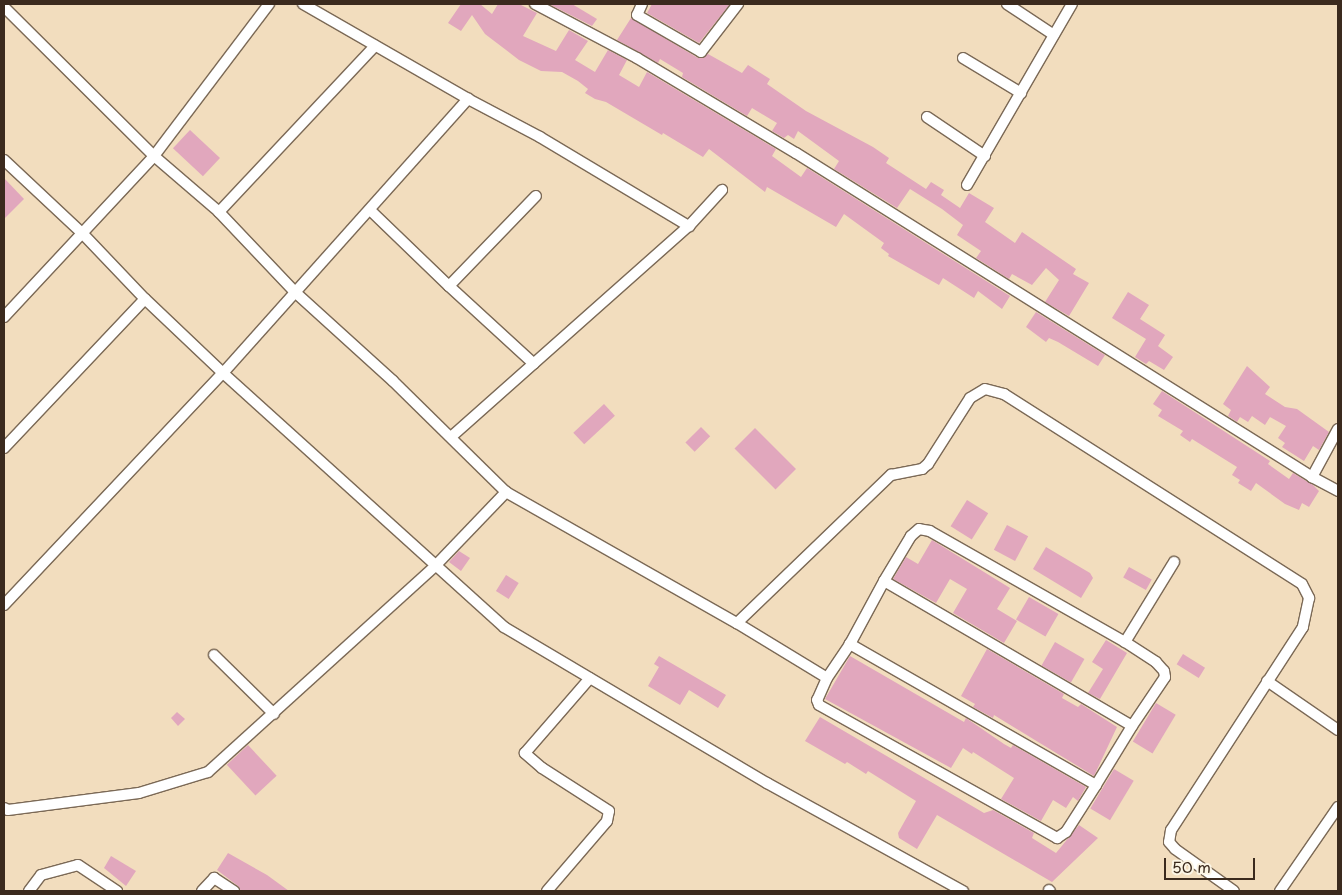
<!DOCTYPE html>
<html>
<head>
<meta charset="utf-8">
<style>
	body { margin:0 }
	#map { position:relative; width:1342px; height:895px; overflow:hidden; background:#f2ddbe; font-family:"Playpen Sans",sans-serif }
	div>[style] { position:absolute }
	.building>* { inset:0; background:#e1a7bd; transform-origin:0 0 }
	.roads { filter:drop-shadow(1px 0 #7b6956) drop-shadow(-1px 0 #7b6956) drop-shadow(0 1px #7b6956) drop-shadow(0 -1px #7b6956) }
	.street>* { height:10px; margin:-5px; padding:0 5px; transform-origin:5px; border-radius:5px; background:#fff }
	span { translate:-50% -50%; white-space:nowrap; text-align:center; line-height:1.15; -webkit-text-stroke:4px #fcf5e5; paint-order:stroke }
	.frame { position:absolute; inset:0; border:5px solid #3b2a1e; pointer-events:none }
	.scale { position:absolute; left:1164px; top:858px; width:91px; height:22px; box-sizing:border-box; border:2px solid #3b2a1e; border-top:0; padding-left:6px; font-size:15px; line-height:18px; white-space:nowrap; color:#3b2a1e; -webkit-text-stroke:4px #fcf5e5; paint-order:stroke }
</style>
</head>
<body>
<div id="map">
	<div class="building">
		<div style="clip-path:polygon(461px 4px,480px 4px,492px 14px,498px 4px,519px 4px,537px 13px,523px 36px,556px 51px,569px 30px,588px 41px,575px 60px,595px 72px,608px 50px,627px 60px,619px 75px,639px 87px,647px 72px,776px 149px,772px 156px,801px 177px,807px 168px,1010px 296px,1002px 309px,978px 291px,974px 298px,943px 278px,939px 285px,888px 256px,889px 254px,881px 248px,884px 243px,844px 214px,836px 227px,767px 187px,765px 192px,709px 149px,703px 157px,663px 133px,662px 135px,606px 102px,595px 99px,585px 93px,588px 89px,578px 81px,562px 72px,541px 71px,519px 60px,485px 34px,472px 15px,461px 31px,448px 23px)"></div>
		<div style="clip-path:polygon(549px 4px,572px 4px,597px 19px,592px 26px)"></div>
		<div style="clip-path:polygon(652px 4px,730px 4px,699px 43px,647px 13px)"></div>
		<div style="clip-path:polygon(631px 18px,698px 58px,708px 54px,742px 73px,748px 65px,770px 79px,767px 84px,806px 111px,873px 147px,889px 158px,886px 163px,926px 189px,931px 182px,944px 190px,941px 195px,960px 208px,969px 193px,994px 208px,985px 222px,1015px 243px,1022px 232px,1076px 269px,1073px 274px,1089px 283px,1069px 316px,1045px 302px,1059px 280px,1046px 268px,1032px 285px,1012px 274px,1009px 279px,976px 258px,981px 251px,957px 235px,963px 225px,942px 209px,910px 189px,897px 208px,834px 169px,839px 161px,798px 131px,794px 139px,788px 135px,784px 138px,772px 131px,777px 123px,752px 108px,747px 116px,682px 77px,683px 73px,660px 59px,658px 63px,617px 40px)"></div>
		<div style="left:190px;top:130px;width:41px;height:25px;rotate:43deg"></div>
		<div style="clip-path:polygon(4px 178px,24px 199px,4px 219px)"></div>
		<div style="clip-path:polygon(1128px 292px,1149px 305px,1140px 319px,1165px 335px,1158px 346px,1173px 357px,1164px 370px,1149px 361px,1146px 364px,1135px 357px,1146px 339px,1112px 318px)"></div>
		<div style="clip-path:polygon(1036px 312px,1105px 355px,1098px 366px,1058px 342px,1049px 338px,1046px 342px,1026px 327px)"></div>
		<div style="clip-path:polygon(1247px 366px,1270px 387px,1265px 394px,1285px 407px,1297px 409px,1329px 432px,1319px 450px,1313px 446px,1304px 461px,1282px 447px,1285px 443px,1278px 438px,1286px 426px,1270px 417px,1265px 425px,1252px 416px,1248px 422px,1240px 417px,1237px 422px,1228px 416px,1231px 410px,1223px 404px)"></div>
		<div style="clip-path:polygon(1162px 391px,1270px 461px,1268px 464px,1289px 479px,1293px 473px,1313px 485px,1319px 491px,1309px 507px,1302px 503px,1299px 510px,1285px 504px,1256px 483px,1251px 491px,1238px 483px,1240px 480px,1232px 475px,1237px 467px,1192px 439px,1190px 442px,1180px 435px,1183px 431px,1158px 416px,1162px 410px,1153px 404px)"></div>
		<div style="left:604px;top:404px;width:16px;height:42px;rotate:47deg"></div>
		<div style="left:701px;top:427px;width:13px;height:22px;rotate:45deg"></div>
		<div style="left:755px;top:428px;width:58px;height:29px;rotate:45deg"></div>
		<div style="left:967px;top:500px;width:25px;height:31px;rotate:32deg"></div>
		<div style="left:1007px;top:525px;width:24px;height:28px;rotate:28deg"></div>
		<div style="clip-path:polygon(932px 540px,1010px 588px,997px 609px,1017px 621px,1004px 643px,953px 613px,967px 589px,950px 579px,936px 603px,893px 579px,906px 557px,918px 564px)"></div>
		<div style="clip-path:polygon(1046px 547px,1090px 573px,1093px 578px,1081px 598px,1033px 569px)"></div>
		<div style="clip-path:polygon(459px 551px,470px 558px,461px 571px,449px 562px)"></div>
		<div style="left:1129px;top:567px;width:26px;height:12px;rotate:29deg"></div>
		<div style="left:506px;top:575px;width:15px;height:19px;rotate:32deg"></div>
		<div style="left:1029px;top:597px;width:34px;height:26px;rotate:30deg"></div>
		<div style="clip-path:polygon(1106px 640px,1127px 653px,1100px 699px,1088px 693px,1103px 669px,1092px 662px)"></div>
		<div style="left:1055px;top:642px;width:34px;height:27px;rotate:30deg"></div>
		<div style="clip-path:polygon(987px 649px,1064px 694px,1062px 698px,1078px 707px,1081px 704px,1117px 727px,1094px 776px,994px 715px,993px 718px,973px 707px,975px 704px,961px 696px)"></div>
		<div style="left:1183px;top:654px;width:26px;height:12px;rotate:32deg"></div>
		<div style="clip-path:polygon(659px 656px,726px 695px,718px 708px,689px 690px,680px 705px,648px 686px,659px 667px,654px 664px)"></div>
		<div style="clip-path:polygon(850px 656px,964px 722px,966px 718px,1004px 744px,1011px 748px,1013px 745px,1086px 787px,1078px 801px,1073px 797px,1066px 808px,1053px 800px,1041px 821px,1001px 799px,1014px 778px,973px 752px,972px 754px,963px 748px,951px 768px,825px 699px)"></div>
		<div style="left:1156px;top:703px;width:23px;height:45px;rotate:31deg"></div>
		<div style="clip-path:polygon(177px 712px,185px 719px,178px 726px,171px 718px)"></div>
		<div style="clip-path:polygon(820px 717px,984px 813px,993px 810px,1034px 833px,1032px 838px,1056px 853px,1079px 825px,1098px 838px,1052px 882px,937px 815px,917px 849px,899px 838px,898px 833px,916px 801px,868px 771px,866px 774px,847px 762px,845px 764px,805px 741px)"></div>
		<div style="left:248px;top:745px;width:42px;height:29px;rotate:47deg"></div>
		<div style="left:1114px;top:769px;width:23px;height:46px;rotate:31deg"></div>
		<div style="clip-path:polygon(228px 853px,267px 875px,289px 891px,241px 891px,238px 886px,217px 870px)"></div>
		<div style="clip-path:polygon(111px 856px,136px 871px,126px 886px,104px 868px)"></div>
	</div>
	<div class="roads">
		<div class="street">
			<div style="left:303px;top:4px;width:190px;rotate:29.9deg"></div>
			<div style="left:468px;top:99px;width:81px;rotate:27.8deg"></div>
			<div style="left:540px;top:137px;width:174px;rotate:30.9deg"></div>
			<div style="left:535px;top:4px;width:115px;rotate:27.9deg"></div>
			<div style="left:637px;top:58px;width:185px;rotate:30.9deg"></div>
			<div style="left:796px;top:153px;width:609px;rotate:32.12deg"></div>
			<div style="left:642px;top:4px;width:12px;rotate:114deg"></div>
			<div style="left:637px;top:15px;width:74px;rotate:30deg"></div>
			<div style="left:701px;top:52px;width:61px;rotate:-52.4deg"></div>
			<div style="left:1007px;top:4px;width:56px;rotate:33.4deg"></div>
			<div style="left:4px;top:7px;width:211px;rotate:44.8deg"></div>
			<div style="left:154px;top:156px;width:86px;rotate:40.7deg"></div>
			<div style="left:219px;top:212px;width:112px;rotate:46.5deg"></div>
			<div style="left:296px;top:293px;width:131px;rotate:42.2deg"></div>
			<div style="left:393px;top:381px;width:158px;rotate:44.5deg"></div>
			<div style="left:506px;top:492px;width:266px;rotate:29.6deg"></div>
			<div style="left:737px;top:623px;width:105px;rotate:31.4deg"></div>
			<div style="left:963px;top:58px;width:68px;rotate:31.1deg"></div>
			<div style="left:927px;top:117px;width:70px;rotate:33.9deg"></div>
			<div style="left:4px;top:160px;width:108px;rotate:43.1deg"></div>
			<div style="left:83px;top:234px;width:90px;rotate:46.4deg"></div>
			<div style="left:145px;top:299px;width:108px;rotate:43.5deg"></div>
			<div style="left:223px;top:373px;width:379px;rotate:42.1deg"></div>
			<div style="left:504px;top:627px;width:306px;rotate:30.7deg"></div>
			<div style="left:767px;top:783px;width:224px;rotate:28.9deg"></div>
			<div style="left:967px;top:185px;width:209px;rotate:-59.9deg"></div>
			<div style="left:370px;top:210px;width:110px;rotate:43.9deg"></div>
			<div style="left:449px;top:286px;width:125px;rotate:-46deg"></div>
			<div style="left:219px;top:212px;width:228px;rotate:-46.8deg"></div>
			<div style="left:449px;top:286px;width:115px;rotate:42.5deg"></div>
			<div style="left:4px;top:317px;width:220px;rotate:-47deg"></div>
			<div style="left:154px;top:156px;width:191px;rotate:-52.9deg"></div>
			<div style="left:1338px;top:429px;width:55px;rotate:118.4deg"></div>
			<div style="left:1312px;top:477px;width:30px;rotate:28deg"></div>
			<div style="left:451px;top:437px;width:318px;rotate:-41.6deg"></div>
			<div style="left:689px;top:226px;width:49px;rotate:-47.5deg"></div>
			<div style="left:4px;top:448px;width:205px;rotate:-46.6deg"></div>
			<div style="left:4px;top:605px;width:319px;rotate:-46.7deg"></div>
			<div style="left:223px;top:373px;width:368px;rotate:-48.2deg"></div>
			<div style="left:737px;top:623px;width:214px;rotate:-43.9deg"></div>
			<div style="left:891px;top:475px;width:32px;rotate:-11deg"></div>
			<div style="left:922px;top:469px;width:8px;rotate:-40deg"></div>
			<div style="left:928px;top:464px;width:78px;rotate:-57.5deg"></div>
			<div style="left:970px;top:398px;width:17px;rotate:-31deg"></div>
			<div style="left:985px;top:389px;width:20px;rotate:15deg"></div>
			<div style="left:1004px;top:394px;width:353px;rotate:32.5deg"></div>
			<div style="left:1302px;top:584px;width:16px;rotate:63deg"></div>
			<div style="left:1309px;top:598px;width:30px;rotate:102deg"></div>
			<div style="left:1303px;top:627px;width:242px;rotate:123deg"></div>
			<div style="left:1171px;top:830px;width:12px;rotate:99deg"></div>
			<div style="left:1169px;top:842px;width:9px;rotate:49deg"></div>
			<div style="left:1175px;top:849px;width:72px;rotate:35.4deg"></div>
			<div style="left:1125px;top:642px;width:94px;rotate:-58.5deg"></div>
			<div style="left:850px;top:644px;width:41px;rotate:124.1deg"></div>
			<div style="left:827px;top:678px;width:24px;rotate:114deg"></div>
			<div style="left:817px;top:700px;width:5px;rotate:68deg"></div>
			<div style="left:819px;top:705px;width:273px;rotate:29.2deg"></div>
			<div style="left:1057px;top:838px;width:11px;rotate:-34deg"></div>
			<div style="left:1066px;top:832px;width:56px;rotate:-57.4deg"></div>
			<div style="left:1096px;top:785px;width:284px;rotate:-150.2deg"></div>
			<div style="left:850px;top:644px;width:72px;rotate:-61.6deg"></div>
			<div style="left:884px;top:581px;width:287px;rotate:30.3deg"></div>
			<div style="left:1132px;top:726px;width:59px;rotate:-56deg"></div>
			<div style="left:1165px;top:677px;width:6px;rotate:-99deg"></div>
			<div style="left:1164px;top:671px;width:12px;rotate:-132deg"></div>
			<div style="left:1156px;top:662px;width:37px;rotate:-147deg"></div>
			<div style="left:1125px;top:642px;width:224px;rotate:-150.4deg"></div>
			<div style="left:930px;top:531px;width:11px;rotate:-170deg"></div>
			<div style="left:919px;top:529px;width:11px;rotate:139deg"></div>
			<div style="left:911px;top:536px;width:52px;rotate:121deg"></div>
			<div style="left:214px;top:655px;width:84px;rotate:44.5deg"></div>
			<div style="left:1267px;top:681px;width:86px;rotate:34.6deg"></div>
			<div style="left:1096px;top:785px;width:69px;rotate:-58.6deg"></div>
			<div style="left:4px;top:808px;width:4px;rotate:27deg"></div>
			<div style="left:8px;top:810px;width:132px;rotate:-7.4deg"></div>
			<div style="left:139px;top:793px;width:72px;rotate:-16.9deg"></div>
			<div style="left:208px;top:772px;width:309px;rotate:-42.2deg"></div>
			<div style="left:437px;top:564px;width:100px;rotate:-46.2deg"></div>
			<div style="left:1049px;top:890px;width:1px;rotate:45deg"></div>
			<div style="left:29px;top:891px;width:20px;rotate:-53deg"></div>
			<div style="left:41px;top:875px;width:38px;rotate:-15deg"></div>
			<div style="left:78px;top:865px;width:47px;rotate:33.7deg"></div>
			<div style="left:202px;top:891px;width:18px;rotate:-47deg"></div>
			<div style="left:214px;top:878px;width:24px;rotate:33deg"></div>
			<div style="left:547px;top:891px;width:92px;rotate:-49.4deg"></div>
			<div style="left:607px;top:821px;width:10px;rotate:-79deg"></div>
			<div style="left:609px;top:811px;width:80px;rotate:-147.3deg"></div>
			<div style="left:542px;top:768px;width:23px;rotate:-139deg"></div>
			<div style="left:525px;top:753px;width:99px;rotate:-49.1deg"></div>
			<div style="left:1280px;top:891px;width:102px;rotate:-55.4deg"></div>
		</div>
	</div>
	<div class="frame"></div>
	<div class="scale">50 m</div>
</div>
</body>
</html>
